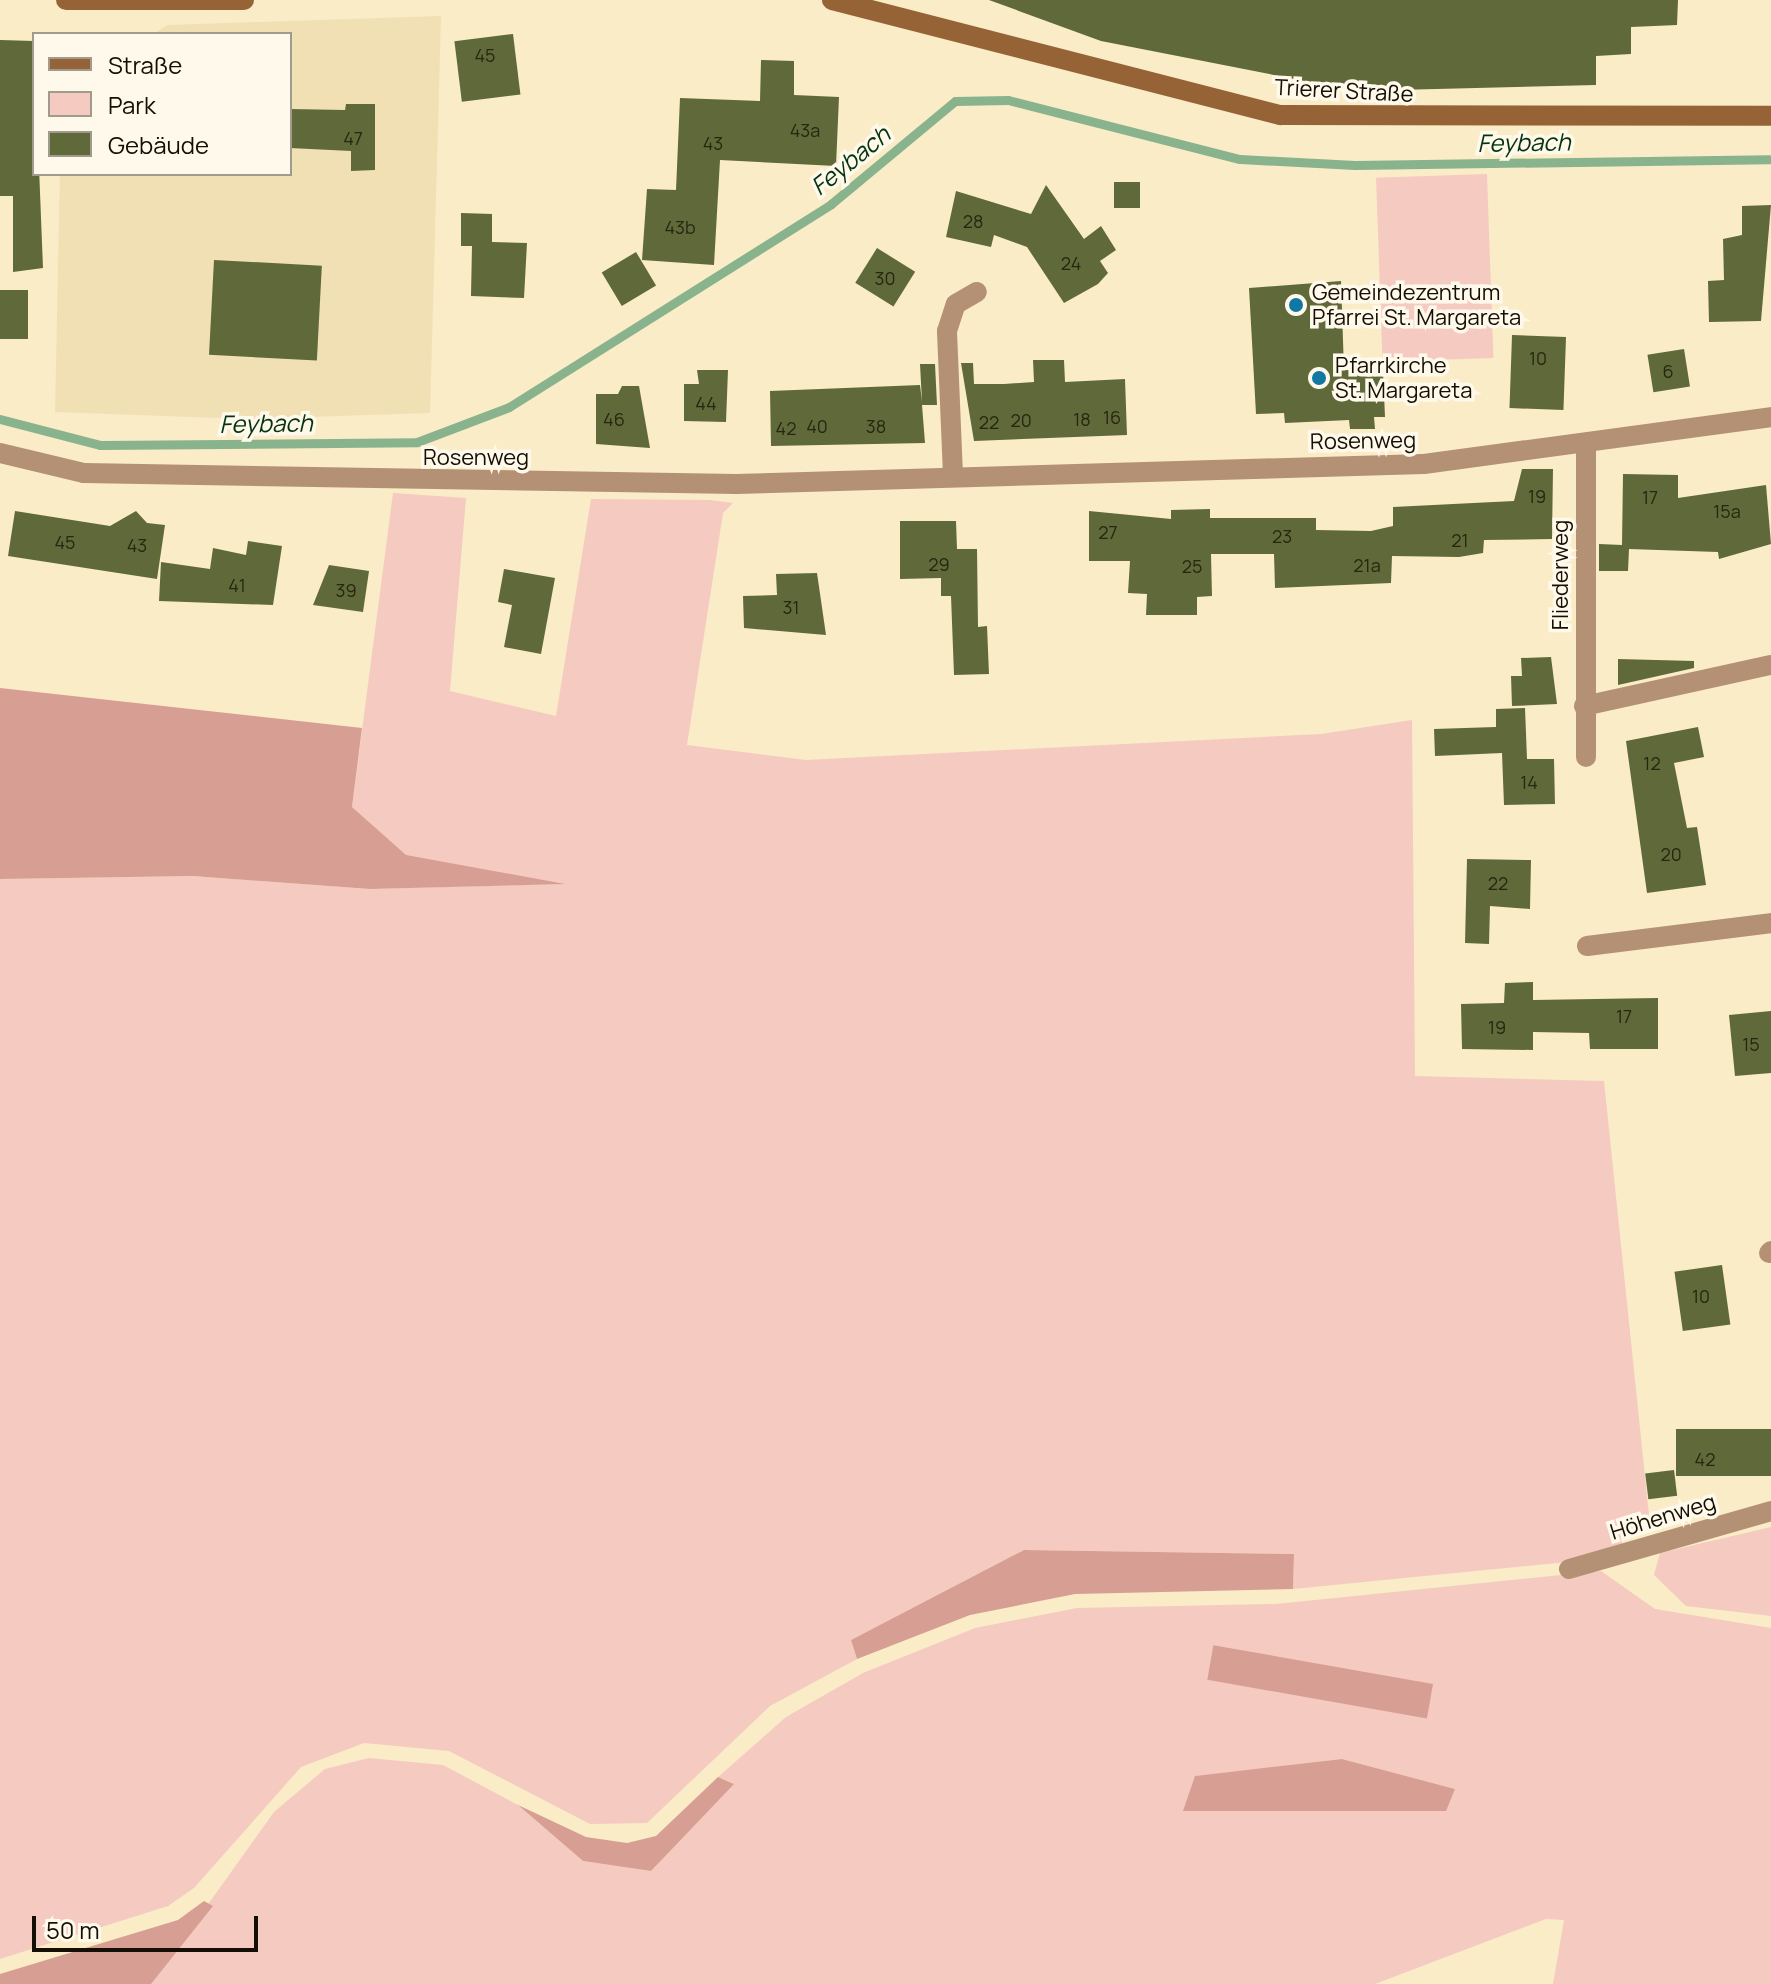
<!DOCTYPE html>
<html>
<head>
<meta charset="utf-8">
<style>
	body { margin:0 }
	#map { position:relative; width:1771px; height:1984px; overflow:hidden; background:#f9ecc7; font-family:Manrope,sans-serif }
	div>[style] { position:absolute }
	.built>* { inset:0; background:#f0e0b4 }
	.green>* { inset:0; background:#f5cac1; transform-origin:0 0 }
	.forest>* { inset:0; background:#d79e93; transform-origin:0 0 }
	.stream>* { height:9px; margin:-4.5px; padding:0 4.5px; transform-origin:4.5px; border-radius:4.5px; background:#89b38d }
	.building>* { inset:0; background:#606939; transform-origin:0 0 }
	.street>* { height:20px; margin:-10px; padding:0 10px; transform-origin:10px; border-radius:10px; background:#b49074 }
	.secondary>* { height:20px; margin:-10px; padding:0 10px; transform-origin:10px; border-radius:10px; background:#966337 }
	.dots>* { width:22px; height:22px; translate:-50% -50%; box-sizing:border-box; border:4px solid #fff9eb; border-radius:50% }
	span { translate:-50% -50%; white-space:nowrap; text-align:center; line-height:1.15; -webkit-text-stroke:7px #fff9eb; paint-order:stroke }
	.number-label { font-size:18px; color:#272611 }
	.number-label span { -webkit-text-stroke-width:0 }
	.street-label { font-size:22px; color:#140f04 }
	.poi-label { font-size:22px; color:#140f04 }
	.left { translate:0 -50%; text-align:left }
	.water-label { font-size:24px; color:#03340f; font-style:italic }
	.legend { position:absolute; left:32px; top:32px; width:260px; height:144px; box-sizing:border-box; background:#fff9eb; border:2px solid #a19b8f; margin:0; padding:10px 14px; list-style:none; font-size:24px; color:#140f04 }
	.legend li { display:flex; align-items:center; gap:16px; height:40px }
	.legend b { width:40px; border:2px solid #a19b8f }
	.scale { position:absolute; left:32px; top:1916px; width:226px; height:36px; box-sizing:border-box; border:4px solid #140f04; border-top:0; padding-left:10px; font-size:24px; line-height:28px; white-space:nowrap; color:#140f04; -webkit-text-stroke:6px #fff9eb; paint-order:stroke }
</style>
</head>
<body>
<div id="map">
	<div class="built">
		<div style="clip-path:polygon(441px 16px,430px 413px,246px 419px,55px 412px,60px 174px,290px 174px,290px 34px,153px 34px,168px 25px)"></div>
	</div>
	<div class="green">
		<div style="left:1487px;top:174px;width:184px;height:111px;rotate:88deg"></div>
		<div style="clip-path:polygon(393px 493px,466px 498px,450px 691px,556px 716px,591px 499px,710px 500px,733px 503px,723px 513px,687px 745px,806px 760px,1321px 734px,1412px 720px,1415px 1076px,1604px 1081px,1650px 1525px,1620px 1539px,1623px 1546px,1568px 1562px,1293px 1589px,1294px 1554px,1024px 1550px,851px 1640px,857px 1659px,770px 1706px,647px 1823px,590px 1824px,449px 1751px,364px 1743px,301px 1767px,194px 1888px,168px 1906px,0 1959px,0 879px,193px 876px,370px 889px,560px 884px,406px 856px,352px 807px)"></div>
		<div style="clip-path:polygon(1771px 1527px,1771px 1616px,1686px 1606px,1654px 1575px,1660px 1553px)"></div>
		<div style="clip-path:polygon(evenodd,1601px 1571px,1655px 1609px,1771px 1628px,1771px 1984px,1553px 1984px,1564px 1920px,1546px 1919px,1375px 1984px,151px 1984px,274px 1812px,325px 1769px,369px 1758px,443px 1765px,518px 1805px,583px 1861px,651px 1871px,733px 1783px,718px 1777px,786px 1717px,863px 1673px,975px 1628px,1077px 1608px,1276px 1604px,1601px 1571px,1342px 1759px,1455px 1789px,1196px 1776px,1342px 1759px)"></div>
	</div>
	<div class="forest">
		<div style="clip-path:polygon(0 688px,362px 728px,352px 807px,406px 855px,565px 884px,370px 889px,193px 876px,0 879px)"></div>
		<div style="clip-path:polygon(1024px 1550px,1294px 1554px,1293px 1589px,1075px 1594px,970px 1615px,857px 1659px,851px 1640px)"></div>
		<div style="left:1433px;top:1684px;width:35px;height:223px;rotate:100deg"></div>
		<div style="clip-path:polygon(1342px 1759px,1455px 1789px,1446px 1811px,1183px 1811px,1195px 1776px)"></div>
		<div style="clip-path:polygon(718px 1777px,734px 1784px,651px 1871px,583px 1861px,518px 1805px,586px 1837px,627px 1843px,656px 1836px)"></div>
		<div style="clip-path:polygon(204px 1901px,213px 1906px,151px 1984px,0 1984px,0 1974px,178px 1920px)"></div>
	</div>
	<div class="stream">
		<div style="left:0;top:419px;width:103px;rotate:14.6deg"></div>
		<div style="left:100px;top:445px;width:317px;rotate:-0.5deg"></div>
		<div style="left:417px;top:442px;width:98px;rotate:-20.8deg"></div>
		<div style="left:509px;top:407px;width:381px;rotate:-32.2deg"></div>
		<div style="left:831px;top:204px;width:161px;rotate:-39.7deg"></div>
		<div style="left:955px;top:101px;width:53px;rotate:-1.1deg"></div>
		<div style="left:1008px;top:100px;width:239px;rotate:14.3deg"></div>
		<div style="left:1240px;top:159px;width:115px;rotate:3deg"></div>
		<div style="left:1355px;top:165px;width:414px;rotate:-0.8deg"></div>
	</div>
	<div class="building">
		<div style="clip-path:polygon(989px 0,1678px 0,1677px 25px,1631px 27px,1631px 54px,1596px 56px,1596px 85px,1356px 91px,1101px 41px)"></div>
		<div style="left:513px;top:34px;width:61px;height:59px;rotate:83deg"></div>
		<div style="clip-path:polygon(0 40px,34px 41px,43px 268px,13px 272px,13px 196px,0 196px)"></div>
		<div style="clip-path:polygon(761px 60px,794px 61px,794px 95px,839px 97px,836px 166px,720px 160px,714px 265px,642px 260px,647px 189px,676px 190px,680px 98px,760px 101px)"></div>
		<div style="clip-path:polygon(346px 104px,375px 104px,375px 170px,351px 171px,351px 151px,290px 148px,290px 109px,345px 110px)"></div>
		<div style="left:1114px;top:182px;width:26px;height:26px"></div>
		<div style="clip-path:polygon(1046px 185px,1084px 239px,1101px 226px,1116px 250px,1100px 261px,1108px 273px,1098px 284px,1064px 303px,1027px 247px,994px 235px,991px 247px,946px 237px,956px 191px,1031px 214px)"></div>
		<div style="clip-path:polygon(1771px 205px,1761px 321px,1709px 322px,1708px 281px,1724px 280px,1723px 239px,1742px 235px,1742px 206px)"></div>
		<div style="clip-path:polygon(461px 213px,492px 214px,492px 242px,527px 243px,524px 298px,471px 296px,472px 246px,461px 246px)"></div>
		<div style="left:877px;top:248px;width:45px;height:41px;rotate:32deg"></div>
		<div style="left:636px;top:252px;width:39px;height:40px;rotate:59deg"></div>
		<div style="left:214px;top:260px;width:108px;height:95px;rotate:3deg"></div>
		<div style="clip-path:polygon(1341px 281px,1344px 370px,1383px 371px,1385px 417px,1374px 417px,1375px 429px,1350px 429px,1349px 420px,1285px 423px,1284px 413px,1256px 414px,1249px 288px)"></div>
		<div style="left:0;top:290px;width:28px;height:49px"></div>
		<div style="left:1566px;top:337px;width:73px;height:54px;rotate:92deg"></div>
		<div style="left:1684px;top:349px;width:38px;height:37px;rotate:81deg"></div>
		<div style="clip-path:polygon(1033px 360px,1064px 360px,1065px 382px,1125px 379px,1127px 435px,974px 441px,961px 363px,973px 363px,974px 384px,1004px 384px,1034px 382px)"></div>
		<div style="clip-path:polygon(920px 364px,935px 364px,937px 405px,922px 405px,925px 443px,771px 446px,770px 391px,920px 385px,922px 402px)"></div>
		<div style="clip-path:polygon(697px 370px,728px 370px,726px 422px,684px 421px,684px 384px,699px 384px)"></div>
		<div style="clip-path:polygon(622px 386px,639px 386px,650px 448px,596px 444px,596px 394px,618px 394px)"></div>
		<div style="clip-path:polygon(1522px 469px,1553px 469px,1552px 539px,1484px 540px,1483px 553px,1459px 557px,1392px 556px,1391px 583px,1275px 588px,1274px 554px,1211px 554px,1212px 596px,1197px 597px,1197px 615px,1146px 615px,1147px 594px,1128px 593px,1130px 561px,1089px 561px,1089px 511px,1171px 519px,1171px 510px,1210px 509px,1210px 518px,1316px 518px,1316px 530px,1371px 531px,1393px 526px,1393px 507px,1514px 501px)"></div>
		<div style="clip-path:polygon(1623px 474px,1678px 475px,1678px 498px,1766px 485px,1771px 544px,1719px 559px,1718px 552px,1629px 549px,1628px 571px,1599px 571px,1599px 544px,1622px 545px)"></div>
		<div style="clip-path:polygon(15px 511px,110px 526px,136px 511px,147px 523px,165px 525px,157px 579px,8px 556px)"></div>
		<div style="clip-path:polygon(900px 521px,956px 521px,957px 549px,977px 549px,978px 627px,987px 626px,989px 674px,954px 675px,951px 596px,941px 596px,941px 578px,900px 579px)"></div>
		<div style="clip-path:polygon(248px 541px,282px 546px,273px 605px,159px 601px,161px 562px,210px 569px,213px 548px,246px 555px)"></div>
		<div style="clip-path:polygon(329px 565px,369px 571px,363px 612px,313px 605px)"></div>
		<div style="clip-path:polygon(504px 569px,555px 578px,541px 654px,504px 647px,512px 605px,498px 602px)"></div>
		<div style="clip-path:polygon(817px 573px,826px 635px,744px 628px,743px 596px,777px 595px,776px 574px)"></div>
		<div style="clip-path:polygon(1551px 657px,1557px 704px,1512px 706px,1511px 676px,1522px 676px,1521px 658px)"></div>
		<div style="clip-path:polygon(1618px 659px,1694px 661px,1694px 668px,1618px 685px)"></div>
		<div style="clip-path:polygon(1525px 708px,1527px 759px,1554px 759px,1555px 804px,1504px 805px,1502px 753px,1435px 756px,1434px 729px,1496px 727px,1496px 709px)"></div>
		<div style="clip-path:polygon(1698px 727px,1704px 757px,1674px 763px,1687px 828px,1697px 827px,1706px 885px,1647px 893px,1626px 741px)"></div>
		<div style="clip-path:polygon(1467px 859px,1531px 860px,1530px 909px,1490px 906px,1489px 944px,1465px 943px)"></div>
		<div style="clip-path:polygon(1533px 982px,1533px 1000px,1658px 998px,1658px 1049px,1590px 1049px,1589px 1033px,1533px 1032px,1533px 1050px,1462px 1049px,1461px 1004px,1504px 1003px,1505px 983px)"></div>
		<div style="clip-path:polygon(1771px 1011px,1771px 1073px,1735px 1076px,1729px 1015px)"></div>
		<div style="left:1722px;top:1265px;width:60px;height:48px;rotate:82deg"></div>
		<div style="left:1771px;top:1429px;width:47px;height:95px;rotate:90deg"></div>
		<div style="left:1674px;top:1470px;width:26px;height:29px;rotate:83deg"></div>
	</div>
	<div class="street">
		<div style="left:1586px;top:443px;width:314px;rotate:90deg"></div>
		<div style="left:0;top:453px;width:86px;rotate:13.4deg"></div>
		<div style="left:84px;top:473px;width:652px;rotate:0.97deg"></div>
		<div style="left:736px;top:484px;width:688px;rotate:-1.67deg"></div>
		<div style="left:1424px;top:464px;width:350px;rotate:-7.7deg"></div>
		<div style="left:953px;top:475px;width:144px;rotate:-92.4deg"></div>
		<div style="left:947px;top:331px;width:28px;rotate:-72deg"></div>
		<div style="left:956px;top:304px;width:24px;rotate:-30deg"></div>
		<div style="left:1584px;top:706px;width:191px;rotate:-12.4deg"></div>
		<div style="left:1587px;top:946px;width:185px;rotate:-7.1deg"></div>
		<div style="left:1769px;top:1253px;width:3px;rotate:-45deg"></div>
		<div style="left:1569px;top:1569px;width:210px;rotate:-16deg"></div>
	</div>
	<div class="secondary">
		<div style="left:66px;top:0;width:178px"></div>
		<div style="left:832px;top:0;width:463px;rotate:14.4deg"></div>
		<div style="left:1280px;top:115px;width:491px;rotate:0.1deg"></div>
	</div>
	<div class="dots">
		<div style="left:1296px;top:305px;background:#1078a3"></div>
		<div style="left:1319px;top:378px;background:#1078a3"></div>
	</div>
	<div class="number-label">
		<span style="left:485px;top:55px">45</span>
		<span style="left:805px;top:130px">43a</span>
		<span style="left:353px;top:138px">47</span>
		<span style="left:713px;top:143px">43</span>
		<span style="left:973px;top:221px">28</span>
		<span style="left:680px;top:227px">43b</span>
		<span style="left:1071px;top:263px">24</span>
		<span style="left:885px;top:278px">30</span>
		<span style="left:1538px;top:358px">10</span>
		<span style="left:1668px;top:371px">6</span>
		<span style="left:706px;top:403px">44</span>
		<span style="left:1112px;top:417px">16</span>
		<span style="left:614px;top:419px">46</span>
		<span style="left:1082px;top:419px">18</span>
		<span style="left:1021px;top:420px">20</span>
		<span style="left:989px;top:422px">22</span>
		<span style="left:817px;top:426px">40</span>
		<span style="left:876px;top:426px">38</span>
		<span style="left:786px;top:428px">42</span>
		<span style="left:1537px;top:496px">19</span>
		<span style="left:1650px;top:497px">17</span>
		<span style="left:1727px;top:511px">15a</span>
		<span style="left:1108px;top:532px">27</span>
		<span style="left:1282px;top:536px">23</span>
		<span style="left:1460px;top:540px">21</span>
		<span style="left:65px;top:542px">45</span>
		<span style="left:137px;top:545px">43</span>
		<span style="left:939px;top:564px">29</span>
		<span style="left:1367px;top:565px">21a</span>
		<span style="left:1192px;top:566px">25</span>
		<span style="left:237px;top:585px">41</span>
		<span style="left:346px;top:590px">39</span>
		<span style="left:791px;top:607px">31</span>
		<span style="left:1652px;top:763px">12</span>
		<span style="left:1529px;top:782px">14</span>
		<span style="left:1671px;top:854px">20</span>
		<span style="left:1498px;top:883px">22</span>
		<span style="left:1624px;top:1016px">17</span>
		<span style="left:1497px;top:1027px">19</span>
		<span style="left:1751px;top:1044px">15</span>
		<span style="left:1701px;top:1296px">10</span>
		<span style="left:1705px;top:1459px">42</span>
	</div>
	<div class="street-label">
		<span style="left:1344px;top:91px;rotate:3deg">Trierer Straße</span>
		<span style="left:1363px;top:441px;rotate:-1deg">Rosenweg</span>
		<span style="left:476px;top:458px">Rosenweg</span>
		<span style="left:1561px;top:575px;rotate:-90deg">Fliederweg</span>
		<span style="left:1663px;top:1517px;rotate:-17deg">Höhenweg</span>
	</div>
	<div class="poi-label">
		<span class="left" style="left:1312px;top:305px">Gemeindezentrum<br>Pfarrei St. Margareta</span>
		<span class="left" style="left:1335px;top:378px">Pfarrkirche<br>St. Margareta</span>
	</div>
	<div class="water-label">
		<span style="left:1524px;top:142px;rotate:-1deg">Feybach</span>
		<span style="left:850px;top:160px;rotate:-39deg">Feybach</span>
		<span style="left:266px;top:423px;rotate:-1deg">Feybach</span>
	</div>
	<ul class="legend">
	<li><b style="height:10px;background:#966337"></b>Straße</li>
	<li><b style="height:22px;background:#f5cac1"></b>Park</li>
	<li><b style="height:22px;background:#606939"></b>Gebäude</li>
	</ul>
	<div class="scale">50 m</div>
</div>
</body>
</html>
